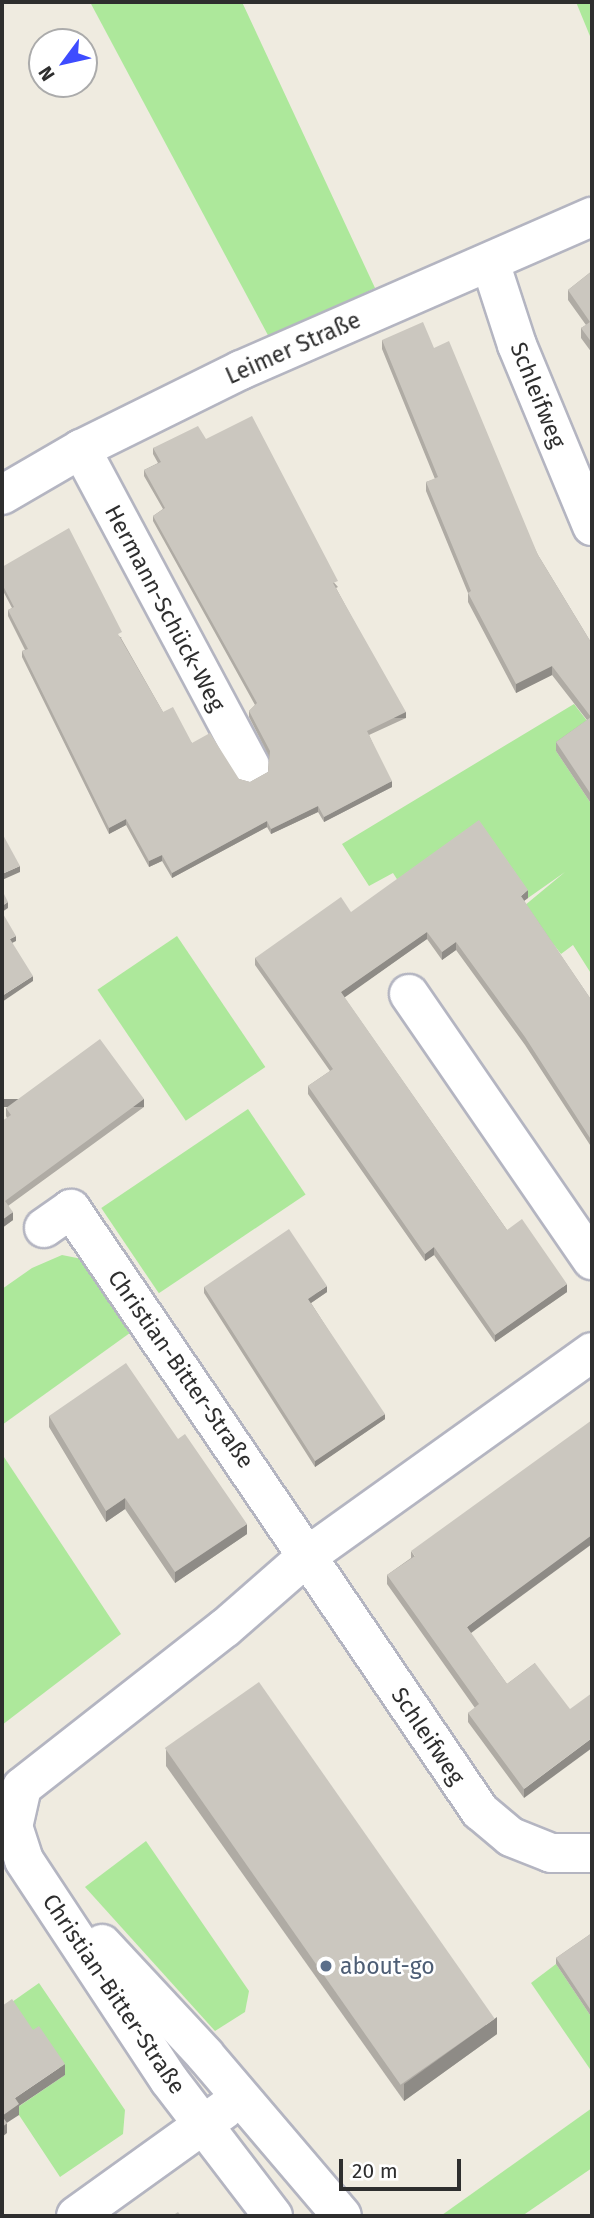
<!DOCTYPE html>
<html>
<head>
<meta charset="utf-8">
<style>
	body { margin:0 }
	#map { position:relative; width:594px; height:2218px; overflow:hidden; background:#efebe0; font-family:"Fira Sans",sans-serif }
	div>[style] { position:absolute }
	.green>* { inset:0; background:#ade89b; transform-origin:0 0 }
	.roads { filter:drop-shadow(2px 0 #b4b5c1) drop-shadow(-2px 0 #b4b5c1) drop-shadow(0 2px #b4b5c1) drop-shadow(0 -2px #b4b5c1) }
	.minor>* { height:38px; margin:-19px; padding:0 19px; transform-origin:19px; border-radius:19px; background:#fff }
	.wall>* { inset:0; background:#afaba4 }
	.shaded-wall>* { inset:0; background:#8e8b86; transform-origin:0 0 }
	.building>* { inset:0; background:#cbc7bf; transform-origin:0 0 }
	.dots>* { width:19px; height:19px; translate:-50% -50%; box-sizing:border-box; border:4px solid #fff; border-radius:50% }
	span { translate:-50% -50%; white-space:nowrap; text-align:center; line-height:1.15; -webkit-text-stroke:5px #fff; paint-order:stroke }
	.street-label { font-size:23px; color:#2e2e2e }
	.service-label { font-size:23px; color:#4e5e75 }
	.left { translate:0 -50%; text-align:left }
	.frame { position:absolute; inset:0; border:4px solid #2e2e2e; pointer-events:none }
	.north { position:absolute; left:28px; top:28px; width:70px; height:70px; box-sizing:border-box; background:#fff; border:2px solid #ababab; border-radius:50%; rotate:237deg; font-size:19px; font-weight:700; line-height:28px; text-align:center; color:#2e2e2e }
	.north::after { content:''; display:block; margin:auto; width:24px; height:32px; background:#3e4cff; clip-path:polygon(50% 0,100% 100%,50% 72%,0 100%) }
	.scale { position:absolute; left:339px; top:2159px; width:122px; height:32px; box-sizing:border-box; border:4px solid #2e2e2e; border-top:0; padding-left:9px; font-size:21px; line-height:24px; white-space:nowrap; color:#2e2e2e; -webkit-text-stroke:5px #fff; paint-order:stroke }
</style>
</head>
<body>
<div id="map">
	<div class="green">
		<div style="clip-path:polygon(90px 2px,242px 2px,375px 288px,270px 339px)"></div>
		<div style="clip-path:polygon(576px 2px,592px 2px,592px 41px)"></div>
		<div style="clip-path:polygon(574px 704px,591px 726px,556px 751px,592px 805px,592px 975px,573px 945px,561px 954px,524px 906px,565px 872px,528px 898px,479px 828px,400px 884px,393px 873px,369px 886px,342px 844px)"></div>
		<div style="left:177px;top:936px;width:158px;height:96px;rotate:56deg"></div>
		<div style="left:248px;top:1109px;width:103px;height:177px;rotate:56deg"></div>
		<div style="clip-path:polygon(62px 1255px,87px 1260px,134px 1330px,2px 1425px,2px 1289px,32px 1268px)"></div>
		<div style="clip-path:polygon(2px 1454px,121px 1634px,2px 1725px)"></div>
		<div style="clip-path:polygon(146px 1841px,249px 1991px,245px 2012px,215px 2031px,85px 1887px)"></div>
		<div style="clip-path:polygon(556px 1964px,592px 2018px,592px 2072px,531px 1983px)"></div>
		<div style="clip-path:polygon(39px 1983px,125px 2110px,123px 2134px,60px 2177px,15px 2109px,65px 2075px,2px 2009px)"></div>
		<div style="clip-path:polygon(592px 2108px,592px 2168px,522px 2216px,442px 2215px)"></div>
	</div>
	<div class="roads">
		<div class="minor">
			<div style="left:490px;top:262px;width:87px;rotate:72deg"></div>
			<div style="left:517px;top:345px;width:196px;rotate:67.5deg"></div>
			<div style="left:81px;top:449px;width:359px;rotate:61.9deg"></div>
			<div style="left:2px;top:495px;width:91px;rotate:-30.2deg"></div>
			<div style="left:81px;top:449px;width:178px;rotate:-26.3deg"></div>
			<div style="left:241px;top:370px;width:383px;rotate:-23.6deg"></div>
			<div style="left:409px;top:994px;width:323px;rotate:55.5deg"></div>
			<div style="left:44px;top:1228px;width:33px;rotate:-35deg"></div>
			<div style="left:71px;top:1209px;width:728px;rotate:55.81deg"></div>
			<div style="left:480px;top:1811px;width:40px;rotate:40deg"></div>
			<div style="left:511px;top:1837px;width:43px;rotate:21.8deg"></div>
			<div style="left:551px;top:1853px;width:41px"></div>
			<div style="left:102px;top:1944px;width:151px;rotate:47.1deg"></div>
			<div style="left:205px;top:2055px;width:211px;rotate:49.6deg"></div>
			<div style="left:76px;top:2216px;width:183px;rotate:-35.7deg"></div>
			<div style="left:273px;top:2216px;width:171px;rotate:-127.4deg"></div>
			<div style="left:169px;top:2080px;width:263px;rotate:-123.4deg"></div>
			<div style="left:24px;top:1860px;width:35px;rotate:-108deg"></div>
			<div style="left:13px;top:1827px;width:41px;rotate:-77.3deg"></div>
			<div style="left:22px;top:1787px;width:258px;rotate:-38.1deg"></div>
			<div style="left:225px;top:1628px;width:108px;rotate:-41.2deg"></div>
			<div style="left:306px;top:1557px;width:352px;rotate:-35.6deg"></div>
		</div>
	</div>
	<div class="wall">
		<div style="clip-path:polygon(592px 271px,592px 353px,581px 338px,581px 328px,586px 325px,568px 300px,568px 290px)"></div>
		<div style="clip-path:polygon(382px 340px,434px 348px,538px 555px,592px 644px,592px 805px,556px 751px,556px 742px,587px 720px,552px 675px,516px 693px,468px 602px,468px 593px,426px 491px,426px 482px,435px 479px,382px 349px)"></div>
		<div style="clip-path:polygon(206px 439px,338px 587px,336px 588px,406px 718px,369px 735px,392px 787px,324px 822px,318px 812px,271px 834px,267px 827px,172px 878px,162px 861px,149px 867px,126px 825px,109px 834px,22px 657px,22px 651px,25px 650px,8px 616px,8px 610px,12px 608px,2px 589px,2px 567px,122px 638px,121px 638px,163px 712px,192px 743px,239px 779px,250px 782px,268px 772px,269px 756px,249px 717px,249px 711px,255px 705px,153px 521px,153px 516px,163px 509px,144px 476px,144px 470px,158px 463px,153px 454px,153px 448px)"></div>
		<div style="clip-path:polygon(528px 898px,524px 901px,592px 1001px,592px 1148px,525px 1045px,456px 950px,442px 960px,427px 939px,344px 997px,507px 1230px,567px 1292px,495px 1342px,434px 1255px,425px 1261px,308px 1094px,308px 1086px,330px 1071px,255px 965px,255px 958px)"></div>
		<div style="clip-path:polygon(144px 1107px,8px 1206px,13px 1220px,2px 1228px,7px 1118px,6px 1116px,6px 1108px)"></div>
		<div style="clip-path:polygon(204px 1287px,327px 1292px,311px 1303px,385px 1419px,315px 1467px,204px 1293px)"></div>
		<div style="clip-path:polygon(49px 1416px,178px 1439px,247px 1534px,175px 1583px,125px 1509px,106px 1522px,49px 1427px)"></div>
		<div style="clip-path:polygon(411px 1551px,507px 1684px,535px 1663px,524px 1798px,468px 1722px,468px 1713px,475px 1708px,387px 1584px,387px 1575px,411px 1558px)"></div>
		<div style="clip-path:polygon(166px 1749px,497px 2034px,404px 2101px,166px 1766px)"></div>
		<div style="clip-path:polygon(592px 1933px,592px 2018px,556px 1964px,556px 1958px)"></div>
	</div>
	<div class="shaded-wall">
		<div style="clip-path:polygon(552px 666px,552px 675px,516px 693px,516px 684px)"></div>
		<div style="left:406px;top:712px;width:6px;height:43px;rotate:90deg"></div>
		<div style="clip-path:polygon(392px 781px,392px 787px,324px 822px,324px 817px)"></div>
		<div style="clip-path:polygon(318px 806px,318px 812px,271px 834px,271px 829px)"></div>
		<div style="clip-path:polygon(126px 819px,126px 825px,109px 834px,109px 828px)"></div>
		<div style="clip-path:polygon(267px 821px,267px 827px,172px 878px,172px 873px)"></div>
		<div style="clip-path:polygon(162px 855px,162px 861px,149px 867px,149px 861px)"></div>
		<div style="clip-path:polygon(20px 866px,20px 872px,2px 880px,2px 874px)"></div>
		<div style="clip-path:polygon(528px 890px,528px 898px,521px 903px,521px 896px)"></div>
		<div style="clip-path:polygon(8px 902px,8px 908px,2px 912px,2px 906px)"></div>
		<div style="clip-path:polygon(427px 932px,427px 939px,341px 1000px,341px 992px)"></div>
		<div style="clip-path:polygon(16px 936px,16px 941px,10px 944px,10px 939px)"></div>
		<div style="clip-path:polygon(456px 942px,456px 950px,442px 960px,442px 952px)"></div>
		<div style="clip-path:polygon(33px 976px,33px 981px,2px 1002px,2px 996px)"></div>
		<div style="left:144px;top:1099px;width:8px;height:172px;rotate:90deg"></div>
		<div style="clip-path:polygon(13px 1212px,13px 1220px,2px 1228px,2px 1220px)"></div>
		<div style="clip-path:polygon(434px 1247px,434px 1255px,425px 1261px,425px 1254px)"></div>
		<div style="clip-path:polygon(567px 1284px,567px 1292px,495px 1342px,495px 1335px)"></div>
		<div style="clip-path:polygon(327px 1286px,327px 1292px,308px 1305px,308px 1299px)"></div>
		<div style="clip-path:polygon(385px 1414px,385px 1419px,315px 1467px,315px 1461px)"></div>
		<div style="clip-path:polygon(125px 1498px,125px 1509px,106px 1522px,106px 1511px)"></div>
		<div style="clip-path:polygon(247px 1524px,247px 1534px,175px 1583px,175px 1572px)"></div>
		<div style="clip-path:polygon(592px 1530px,592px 1544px,467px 1636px,467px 1627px)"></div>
		<div style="clip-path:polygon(592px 1738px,592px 1748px,524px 1798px,524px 1789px)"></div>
		<div style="clip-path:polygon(497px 2017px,497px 2034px,404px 2101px,404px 2084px)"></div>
		<div style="clip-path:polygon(65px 2064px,65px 2075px,19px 2106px,19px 2115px,2px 2126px,2px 2116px,15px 2098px)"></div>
		<div style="clip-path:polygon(7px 2123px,7px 2133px,2px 2137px,2px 2127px)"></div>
	</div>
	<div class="building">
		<div style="clip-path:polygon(592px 271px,592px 343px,581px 328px,590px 322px,568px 290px)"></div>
		<div style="clip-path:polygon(423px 322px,434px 348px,449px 341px,538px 555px,592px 644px,592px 796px,556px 742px,591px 717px,552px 666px,516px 684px,468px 593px,471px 591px,426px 482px,438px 477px,382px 340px)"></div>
		<div style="clip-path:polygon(252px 416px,338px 581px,333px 583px,406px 712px,367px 731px,392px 781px,324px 817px,318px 806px,271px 829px,267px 821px,172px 873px,162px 855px,149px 861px,126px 819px,109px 828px,22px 651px,28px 649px,8px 610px,14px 607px,2px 584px,2px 567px,69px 528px,122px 632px,118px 634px,163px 712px,173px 707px,192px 743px,210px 733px,239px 779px,250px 782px,268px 772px,270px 751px,249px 711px,257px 703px,153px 516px,165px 508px,144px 470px,161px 462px,153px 448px,198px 426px,206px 439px)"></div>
		<div style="clip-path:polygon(479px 820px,528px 890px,521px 896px,592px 1001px,592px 1141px,525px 1037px,456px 942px,442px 952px,427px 932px,341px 992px,507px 1230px,522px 1219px,567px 1284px,495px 1335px,434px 1247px,425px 1254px,308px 1086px,333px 1069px,255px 958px,341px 897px,351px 912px)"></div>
		<div style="clip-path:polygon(2px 833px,20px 866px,2px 874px)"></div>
		<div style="clip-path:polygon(2px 890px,8px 902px,2px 906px)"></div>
		<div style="clip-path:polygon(2px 912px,16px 936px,10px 939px,33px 976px,2px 996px)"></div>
		<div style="clip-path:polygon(100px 1039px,144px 1099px,5px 1201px,13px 1212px,2px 1220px,2px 1121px,11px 1115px,6px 1108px)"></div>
		<div style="clip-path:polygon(289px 1229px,327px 1286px,308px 1299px,385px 1414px,315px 1461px,204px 1287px)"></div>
		<div style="clip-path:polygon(126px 1363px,178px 1439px,185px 1434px,247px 1524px,175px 1572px,125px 1498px,106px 1511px,49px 1416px)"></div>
		<div style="clip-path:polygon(592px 1420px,592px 1530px,590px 1532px,592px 1535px,467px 1627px,507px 1684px,535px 1663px,570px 1709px,592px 1693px,592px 1738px,524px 1789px,468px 1713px,479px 1704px,387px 1575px,415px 1556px,411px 1551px)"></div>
		<div style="left:259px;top:1682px;width:411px;height:115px;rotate:55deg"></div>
		<div style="clip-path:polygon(592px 1933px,592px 2012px,556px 1958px)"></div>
		<div style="clip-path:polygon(12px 1999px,33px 2030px,39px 2026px,65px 2064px,15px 2098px,19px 2104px,2px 2116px,7px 2123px,2px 2127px,2px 2006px)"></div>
		<div style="clip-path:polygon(178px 2212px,181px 2216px,172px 2216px)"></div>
	</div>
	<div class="dots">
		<div style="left:326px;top:1966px;background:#5c6f8a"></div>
	</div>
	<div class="street-label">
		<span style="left:293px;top:348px;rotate:-24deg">Leimer Straße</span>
		<span style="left:538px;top:395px;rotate:68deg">Schleifweg</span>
		<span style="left:165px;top:608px;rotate:62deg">Hermann-Schück-Weg</span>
		<span style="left:181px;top:1369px;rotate:55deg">Christian-Bitter-Straße</span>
		<span style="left:428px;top:1736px;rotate:56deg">Schleifweg</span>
		<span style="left:114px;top:1994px;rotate:56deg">Christian-Bitter-Straße</span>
	</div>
	<div class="service-label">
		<span class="left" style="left:340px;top:1966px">about-go</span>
	</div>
	<div class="frame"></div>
	<div class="north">N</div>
	<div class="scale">20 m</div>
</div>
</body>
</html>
